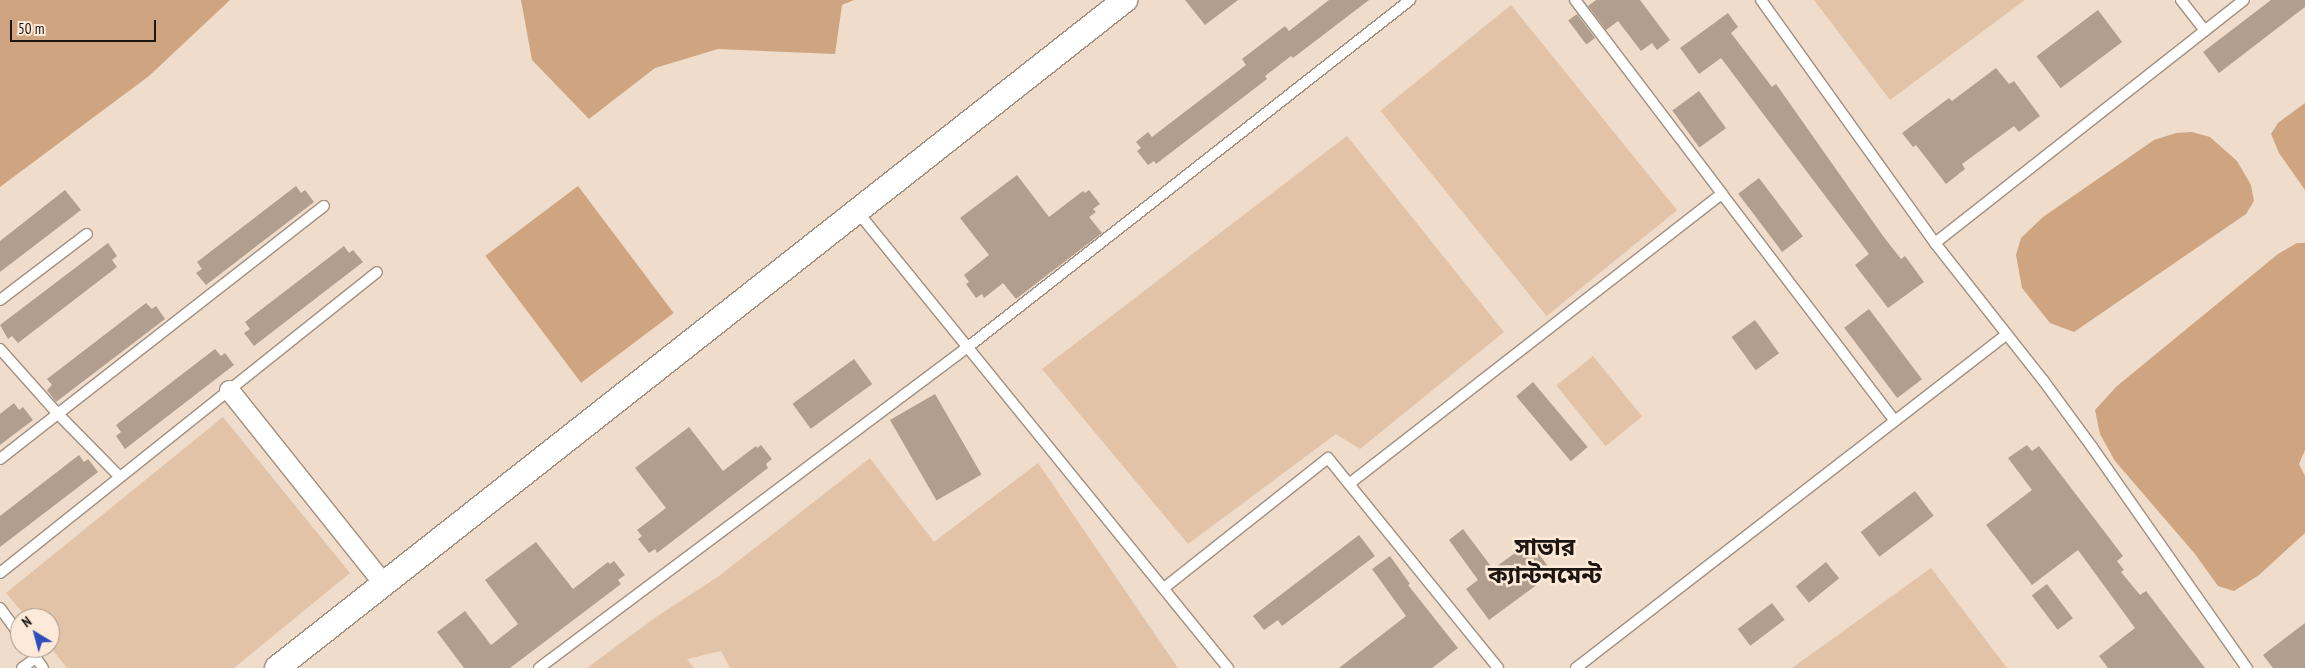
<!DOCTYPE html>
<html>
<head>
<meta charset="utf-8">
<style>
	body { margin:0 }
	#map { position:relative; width:2305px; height:668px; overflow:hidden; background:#f0dccb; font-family:"PT Sans Narrow","Noto Sans Bengali",sans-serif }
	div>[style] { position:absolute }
	.green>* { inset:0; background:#e2c3a7; transform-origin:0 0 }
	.water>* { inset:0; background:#cea580; transform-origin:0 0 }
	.building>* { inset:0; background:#b19e8e; transform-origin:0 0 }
	.roads { filter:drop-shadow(1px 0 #a29080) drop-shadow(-1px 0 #a29080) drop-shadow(0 1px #a29080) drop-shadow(0 -1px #a29080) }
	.service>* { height:10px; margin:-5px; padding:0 5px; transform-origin:5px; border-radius:5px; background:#fff }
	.minor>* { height:19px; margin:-9.5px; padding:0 9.5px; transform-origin:9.5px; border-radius:9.5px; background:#fff }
	.tertiary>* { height:24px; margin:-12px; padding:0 12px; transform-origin:12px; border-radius:12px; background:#fff }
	span { translate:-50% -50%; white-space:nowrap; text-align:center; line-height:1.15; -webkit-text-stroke:5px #fde9d8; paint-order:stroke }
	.district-label { font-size:24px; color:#1d1610; font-weight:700 }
	.north { position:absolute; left:10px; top:608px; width:50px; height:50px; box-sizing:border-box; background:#fde9d8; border:1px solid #a39588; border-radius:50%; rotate:323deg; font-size:14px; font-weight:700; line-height:20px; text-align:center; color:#1d1610 }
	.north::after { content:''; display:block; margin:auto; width:18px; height:22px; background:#2f4dbd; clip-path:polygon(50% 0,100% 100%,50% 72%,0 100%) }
	.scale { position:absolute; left:10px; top:20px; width:146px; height:22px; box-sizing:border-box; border:2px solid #1d1610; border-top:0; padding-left:6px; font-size:15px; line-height:18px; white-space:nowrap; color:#1d1610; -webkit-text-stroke:4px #fde9d8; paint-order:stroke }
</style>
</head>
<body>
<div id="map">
	<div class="green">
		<div style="clip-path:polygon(1814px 0,2025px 0,1890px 100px)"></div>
		<div style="left:1511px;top:5px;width:264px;height:168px;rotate:51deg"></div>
		<div style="clip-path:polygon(1347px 136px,1504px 332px,1360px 449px,1336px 434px,1188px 544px,1042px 369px)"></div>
		<div style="left:1593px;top:356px;width:78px;height:47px;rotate:51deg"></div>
		<div style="clip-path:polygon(223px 417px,350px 573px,234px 668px,67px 668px,50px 647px,50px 618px,27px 618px,6px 593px)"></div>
		<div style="clip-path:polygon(870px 458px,934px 542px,1038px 463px,1178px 668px,730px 668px,721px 651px,687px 659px,694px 668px,587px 668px,656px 617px,719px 576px)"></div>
		<div style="clip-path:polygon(1931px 568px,2007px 668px,1792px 668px)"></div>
	</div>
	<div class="water">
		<div style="clip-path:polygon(0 0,230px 0,149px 76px,0 187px)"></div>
		<div style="clip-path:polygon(521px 0,854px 0,842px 5px,835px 54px,718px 49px,655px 68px,589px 119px,532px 60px)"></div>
		<div style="clip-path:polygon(2305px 103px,2305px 190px,2279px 153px,2271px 134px,2278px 123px)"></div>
		<div style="clip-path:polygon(2192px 132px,2210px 137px,2237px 161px,2251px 185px,2254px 201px,2246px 214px,2074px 332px,2050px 323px,2022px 288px,2016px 255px,2021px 238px,2043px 217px,2154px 140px,2176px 133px)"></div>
		<div style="left:578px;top:186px;width:159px;height:116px;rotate:53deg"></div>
		<div style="clip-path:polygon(2297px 243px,2305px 243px,2305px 450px,2299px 464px,2305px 476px,2305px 533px,2259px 575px,2234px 591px,2218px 586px,2195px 554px,2115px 461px,2100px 434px,2095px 410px,2117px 386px,2278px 254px)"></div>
	</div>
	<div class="building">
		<div style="clip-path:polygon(1185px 0,1238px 0,1205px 25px)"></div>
		<div style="clip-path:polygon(1329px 0,1369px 0,1293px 58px,1291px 56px,1265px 76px,1267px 79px,1156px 164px,1154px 161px,1148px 165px,1137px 151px,1141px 148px,1136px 142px,1148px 132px,1152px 137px,1246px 65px,1242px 59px,1285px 26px,1289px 31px)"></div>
		<div style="clip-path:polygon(1596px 0,1640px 0,1670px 40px,1657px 50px,1652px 43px,1641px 51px,1618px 21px,1606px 30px,1588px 6px)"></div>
		<div style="clip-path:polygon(2271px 0,2305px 0,2305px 7px,2219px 73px,2203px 52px)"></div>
		<div style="left:2098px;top:10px;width:40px;height:77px;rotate:53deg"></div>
		<div style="clip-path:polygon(1728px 13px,1738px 27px,1731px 33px,1772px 87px,1776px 84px,1883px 236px,1901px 259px,1905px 256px,1924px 282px,1888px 308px,1855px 265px,1869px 254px,1721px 58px,1699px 74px,1680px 48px)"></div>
		<div style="left:1577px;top:14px;width:30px;height:11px;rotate:53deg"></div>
		<div style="clip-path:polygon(1996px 68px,2009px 84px,2014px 81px,2040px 116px,2019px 132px,2014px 126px,1962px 164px,1965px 169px,1946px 184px,1916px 145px,1913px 147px,1902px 133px,1949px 98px,1952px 101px)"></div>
		<div style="left:1699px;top:91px;width:46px;height:33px;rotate:54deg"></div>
		<div style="clip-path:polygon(1017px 175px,1049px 217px,1083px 191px,1085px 193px,1089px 190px,1100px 204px,1093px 209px,1096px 212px,1089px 217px,1102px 233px,1016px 299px,1003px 283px,984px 298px,982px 294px,976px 298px,966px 284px,969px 282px,964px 275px,989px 255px,960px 218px)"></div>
		<div style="left:1759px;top:178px;width:73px;height:26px;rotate:53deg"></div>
		<div style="clip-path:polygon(296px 186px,301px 193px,305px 190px,314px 202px,206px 285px,196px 273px,202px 269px,197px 262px)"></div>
		<div style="clip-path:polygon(65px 190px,81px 210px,0 272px,0 241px)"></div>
		<div style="clip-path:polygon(108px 243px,117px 256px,112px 260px,117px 267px,18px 343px,12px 336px,8px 339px,0 325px)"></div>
		<div style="clip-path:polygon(344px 246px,349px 253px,353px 250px,363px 262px,254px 346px,244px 333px,250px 329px,245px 322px)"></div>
		<div style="clip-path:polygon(146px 303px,152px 309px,156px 306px,165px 319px,56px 402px,47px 390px,52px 385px,47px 379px)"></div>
		<div style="left:1869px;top:309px;width:88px;height:31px;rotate:53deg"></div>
		<div style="left:1755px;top:320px;width:41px;height:29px;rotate:54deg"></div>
		<div style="clip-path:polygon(215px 349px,221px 356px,225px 353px,234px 365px,125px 449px,116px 436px,121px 432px,116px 425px)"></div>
		<div style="left:854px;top:359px;width:31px;height:76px;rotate:54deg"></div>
		<div style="left:1533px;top:382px;width:85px;height:22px;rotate:50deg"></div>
		<div style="left:935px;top:394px;width:93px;height:52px;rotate:60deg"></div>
		<div style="clip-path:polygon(14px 403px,19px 410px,23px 407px,33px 420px,0 445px,0 414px)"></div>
		<div style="clip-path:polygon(689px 427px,723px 471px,756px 446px,757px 448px,761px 445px,772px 459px,766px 464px,768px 468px,657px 553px,655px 549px,649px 553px,638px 539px,642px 536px,637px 530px,666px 508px,635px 468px)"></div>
		<div style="clip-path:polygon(2027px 445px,2032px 451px,2039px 446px,2123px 556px,2117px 561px,2124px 570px,2121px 572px,2140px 595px,2146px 591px,2205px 668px,2108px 668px,2099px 656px,2135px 628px,2078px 550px,2032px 585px,1986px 525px,2032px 490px,2008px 458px)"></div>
		<div style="clip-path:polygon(79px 455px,84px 462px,88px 459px,98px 472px,0 547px,0 516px)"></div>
		<div style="left:1915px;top:491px;width:31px;height:68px;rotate:53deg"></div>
		<div style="clip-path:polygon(1463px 529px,1493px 569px,1530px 542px,1553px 573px,1489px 620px,1466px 589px,1478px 580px,1449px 540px)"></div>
		<div style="clip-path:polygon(1359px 535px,1375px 556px,1282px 626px,1278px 620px,1264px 630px,1253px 616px)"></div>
		<div style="clip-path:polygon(536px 542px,573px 589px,608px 562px,610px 564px,614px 561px,625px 575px,618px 580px,621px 584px,510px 668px,464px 668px,437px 632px,465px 611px,491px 645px,518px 624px,485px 580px)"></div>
		<div style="clip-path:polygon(1390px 556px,1410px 584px,1408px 585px,1458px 648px,1432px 668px,1339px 668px,1406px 616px,1372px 569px)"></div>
		<div style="left:1826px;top:562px;width:21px;height:39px;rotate:51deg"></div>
		<div style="left:2047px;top:584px;width:43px;height:19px;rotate:53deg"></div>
		<div style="left:1772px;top:603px;width:21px;height:43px;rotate:53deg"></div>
		<div style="clip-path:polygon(2305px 623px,2305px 668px,2273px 668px,2263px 655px)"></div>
	</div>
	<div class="roads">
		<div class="service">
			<div style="left:1575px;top:0;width:243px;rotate:52.8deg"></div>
			<div style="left:1761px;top:0;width:299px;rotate:54.4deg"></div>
			<div style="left:1935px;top:243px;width:174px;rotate:51.8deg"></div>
			<div style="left:2043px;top:380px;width:83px;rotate:53.8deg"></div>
			<div style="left:2092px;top:447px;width:270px;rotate:55deg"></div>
			<div style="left:2181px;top:0;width:39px;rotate:52deg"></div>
			<div style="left:857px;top:211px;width:589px;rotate:50.93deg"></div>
			<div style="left:1935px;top:243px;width:393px;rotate:-38.2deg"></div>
			<div style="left:0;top:300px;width:109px;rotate:-37.2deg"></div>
			<div style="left:0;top:349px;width:87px;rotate:48.3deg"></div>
			<div style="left:58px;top:414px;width:88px;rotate:45.5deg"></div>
			<div style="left:0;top:459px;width:411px;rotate:-38deg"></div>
			<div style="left:1349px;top:484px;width:472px;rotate:-37.9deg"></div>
			<div style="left:1722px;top:194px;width:285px;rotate:52.7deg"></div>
			<div style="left:0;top:573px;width:482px;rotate:-38.6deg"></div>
			<div style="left:1164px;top:588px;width:209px;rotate:-38.4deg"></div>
			<div style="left:1328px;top:458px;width:270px;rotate:51deg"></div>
			<div style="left:0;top:608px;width:34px;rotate:54deg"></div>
			<div style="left:29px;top:648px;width:24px;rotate:55deg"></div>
			<div style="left:22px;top:668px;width:17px;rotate:-36deg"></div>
			<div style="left:539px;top:668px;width:536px;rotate:-36.81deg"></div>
			<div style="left:968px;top:347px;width:562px;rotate:-38.13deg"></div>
			<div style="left:1576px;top:668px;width:545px;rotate:-37.77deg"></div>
		</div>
		<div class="minor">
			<div style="left:229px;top:390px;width:248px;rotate:51.4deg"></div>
		</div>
		<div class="tertiary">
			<div style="left:277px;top:668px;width:1080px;rotate:-38.23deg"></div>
		</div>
	</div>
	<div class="district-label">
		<span style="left:1545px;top:561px">সাভার<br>ক্যান্টনমেন্ট</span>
	</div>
	<div class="north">N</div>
	<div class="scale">50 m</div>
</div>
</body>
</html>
